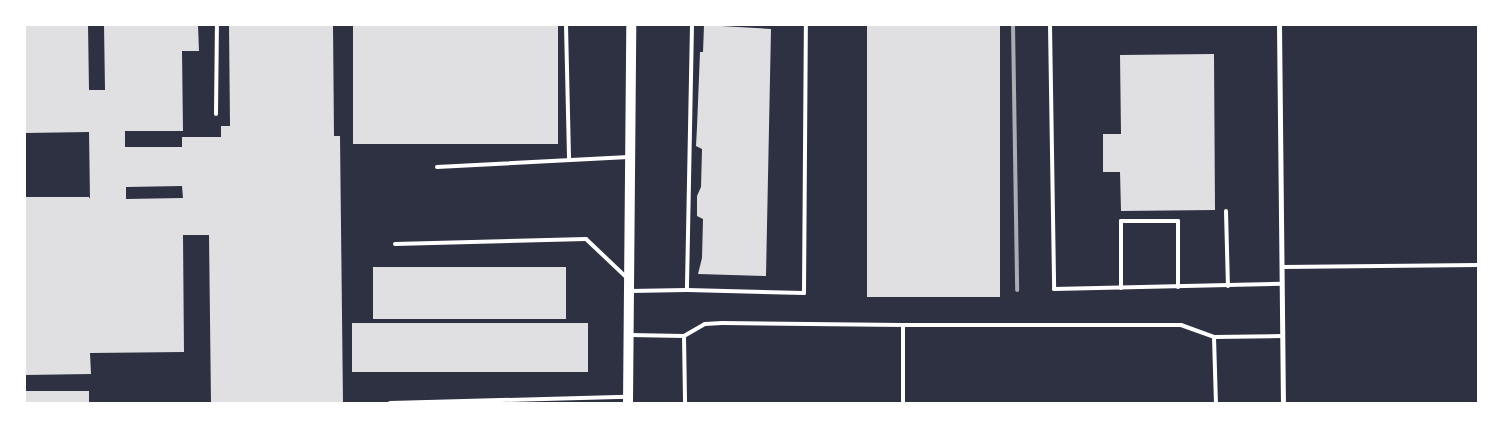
<!DOCTYPE html>
<html>
<head>
<meta charset="utf-8">
<style>
	body { margin:0 }
	#map { position:relative; width:1503px; height:428px; overflow:hidden; background:#2d3142; font-family:"PT Sans",sans-serif }
	div>[style] { position:absolute }
	.building>* { inset:0; background:#e0e0e3; transform-origin:0 0 }
	.service>* { height:4px; margin:-2px; padding:0 2px; transform-origin:2px; border-radius:2px; background:#fff }
	.minor>* { height:5px; margin:-2.5px; padding:0 2.5px; transform-origin:2.5px; border-radius:2.5px; background:#fff }
	.secondary>* { height:10px; margin:-5px; padding:0 5px; transform-origin:5px; border-radius:5px; background:#fff }
	.rail>* { height:4px; margin:-2px; padding:0 2px; transform-origin:2px; border-radius:2px; background:#abadb3 }
	span { translate:-50% -50%; white-space:nowrap; text-align:center; line-height:1.15; -webkit-text-stroke:4px #fff; paint-order:stroke }
	.frame { position:absolute; inset:0; border:26px solid #fff; pointer-events:none }
</style>
</head>
<body>
<div id="map">
	<div class="building">
		<div style="clip-path:polygon(evenodd,25px 25px,88px 25px,89px 90px,105px 90px,104px 25px,198px 25px,199px 51px,182px 51px,183px 131px,125px 131px,125px 147px,182px 147px,182px 137px,221px 137px,221px 126px,230px 126px,229px 25px,333px 25px,334px 136px,340px 136px,343px 403px,211px 403px,209px 235px,183px 235px,184px 352px,90px 353px,91px 374px,25px 375px,25px 197px,89px 197px,90px 199px,89px 132px,25px 133px,25px 25px,182px 186px,183px 198px,126px 199px,126px 187px,182px 186px)"></div>
		<div style="left:353px;top:25px;width:205px;height:119px"></div>
		<div style="clip-path:polygon(704px 25px,771px 29px,766px 276px,698px 274px,702px 258px,703px 219px,697px 216px,697px 196px,701px 187px,702px 149px,696px 146px,697px 127px,700px 52px,703px 52px)"></div>
		<div style="left:867px;top:25px;width:133px;height:272px"></div>
		<div style="clip-path:polygon(1214px 54px,1215px 210px,1121px 211px,1120px 172px,1103px 172px,1103px 134px,1121px 134px,1120px 55px)"></div>
		<div style="left:566px;top:267px;width:52px;height:193px;rotate:90deg"></div>
		<div style="left:588px;top:323px;width:49px;height:236px;rotate:90deg"></div>
		<div style="left:89px;top:391px;width:12px;height:64px;rotate:90deg"></div>
	</div>
	<div class="service">
		<div style="left:566px;top:25px;width:135px;rotate:88.7deg"></div>
		<div style="left:692px;top:25px;width:265px;rotate:91.1deg"></div>
		<div style="left:687px;top:290px;width:117px;rotate:1.5deg"></div>
		<div style="left:804px;top:293px;width:268px;rotate:-89.6deg"></div>
		<div style="left:1050px;top:25px;width:264px;rotate:89.1deg"></div>
		<div style="left:1054px;top:289px;width:228px;rotate:-1.3deg"></div>
		<div style="left:216px;top:114px;width:89px;rotate:-89.4deg"></div>
		<div style="left:437px;top:167px;width:192px;rotate:-3deg"></div>
		<div style="left:1226px;top:211px;width:75px;rotate:88.5deg"></div>
		<div style="left:395px;top:244px;width:191px;rotate:-1.5deg"></div>
		<div style="left:586px;top:239px;width:55px;rotate:43.5deg"></div>
		<div style="left:1282px;top:267px;width:196px;rotate:-0.6deg"></div>
		<div style="left:1121px;top:288px;width:67px;rotate:-90deg"></div>
		<div style="left:1121px;top:221px;width:57px"></div>
		<div style="left:1178px;top:221px;width:66px;rotate:90deg"></div>
		<div style="left:630px;top:291px;width:57px;rotate:-1deg"></div>
		<div style="left:903px;top:325px;width:278px"></div>
		<div style="left:1181px;top:325px;width:35px;rotate:20deg"></div>
		<div style="left:1214px;top:337px;width:68px;rotate:-0.8deg"></div>
		<div style="left:630px;top:335px;width:54px;rotate:1.1deg"></div>
		<div style="left:684px;top:336px;width:67px;rotate:89.1deg"></div>
		<div style="left:684px;top:336px;width:24px;rotate:-30deg"></div>
		<div style="left:705px;top:324px;width:17px;rotate:-3deg"></div>
		<div style="left:722px;top:323px;width:181px;rotate:0.6deg"></div>
		<div style="left:903px;top:325px;width:78px;rotate:90deg"></div>
		<div style="left:1214px;top:337px;width:66px;rotate:88.3deg"></div>
		<div style="left:390px;top:403px;width:237px;rotate:-1.5deg"></div>
	</div>
	<div class="minor">
		<div style="left:1279px;top:25px;width:378px;rotate:89.4deg"></div>
	</div>
	<div class="secondary">
		<div style="left:628px;top:403px;width:378px;rotate:-89.5deg"></div>
	</div>
	<div class="rail">
		<div style="left:1013px;top:25px;width:265px;rotate:89.1deg"></div>
	</div>
	<div class="frame"></div>
</div>
</body>
</html>
